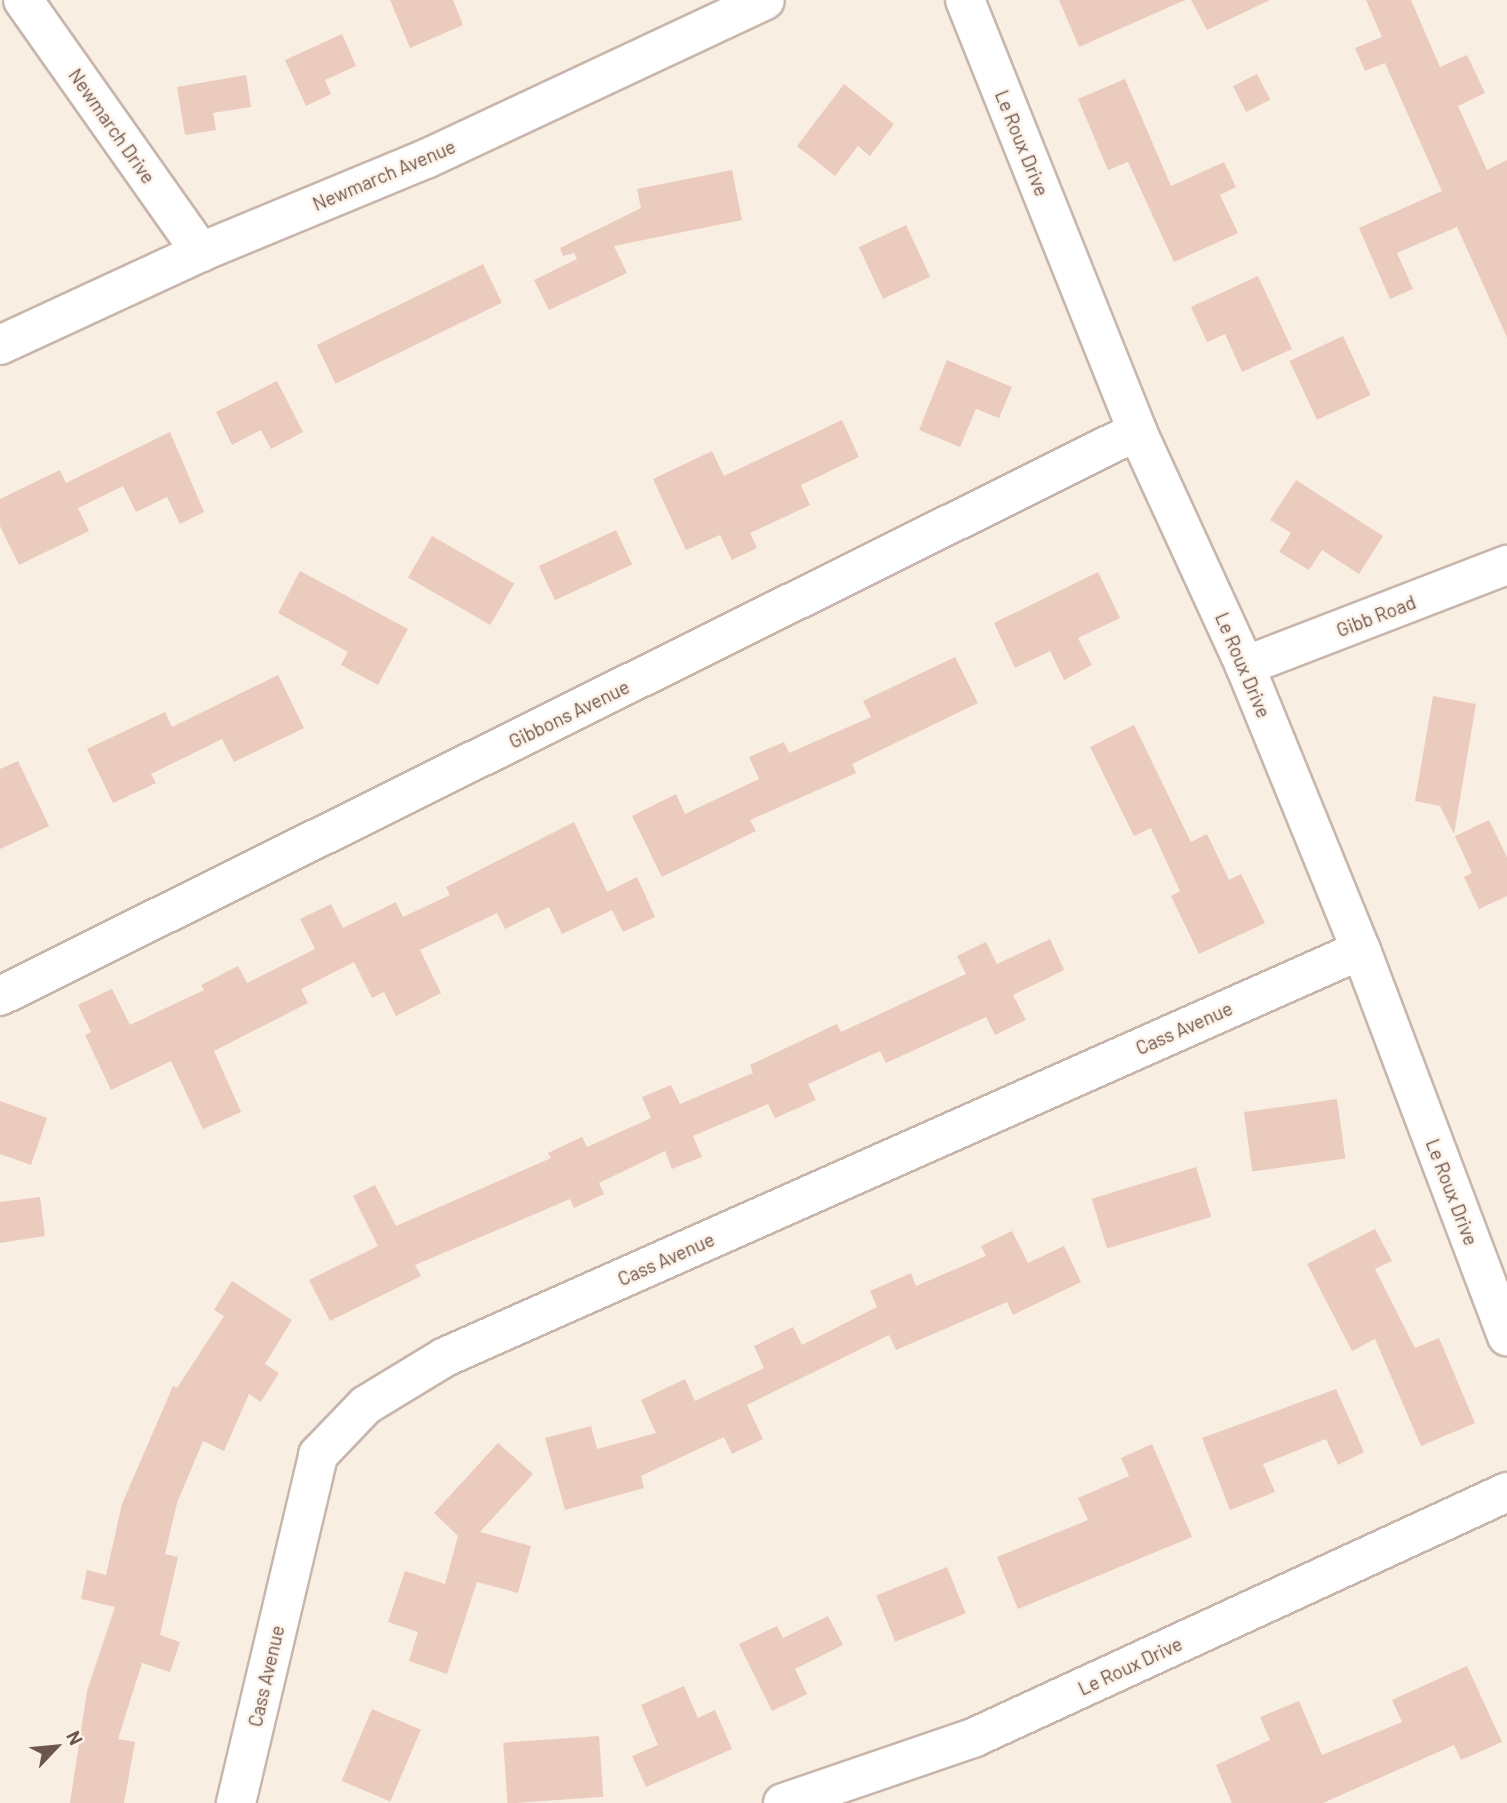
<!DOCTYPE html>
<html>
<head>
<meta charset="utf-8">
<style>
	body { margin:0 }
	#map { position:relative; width:1507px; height:1803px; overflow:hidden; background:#f9eee2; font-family:Barlow,sans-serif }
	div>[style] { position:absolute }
	.building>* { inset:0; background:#ebcbbd; transform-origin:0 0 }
	.roads { filter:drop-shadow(2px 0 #c8b5ab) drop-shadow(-2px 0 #c8b5ab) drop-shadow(0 2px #c8b5ab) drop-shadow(0 -2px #c8b5ab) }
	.minor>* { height:38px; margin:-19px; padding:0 19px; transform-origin:19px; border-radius:19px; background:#fff }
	span { translate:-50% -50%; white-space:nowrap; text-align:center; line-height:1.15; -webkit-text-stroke:5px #fcf2e8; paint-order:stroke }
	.street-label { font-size:19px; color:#6d554c }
	.north { position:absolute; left:21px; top:1712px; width:70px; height:70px; -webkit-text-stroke:5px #fcf2e8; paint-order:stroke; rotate:64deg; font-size:19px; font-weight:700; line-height:28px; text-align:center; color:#6d554c }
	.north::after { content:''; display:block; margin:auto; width:24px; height:32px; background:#6d554c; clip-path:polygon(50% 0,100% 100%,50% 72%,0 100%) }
</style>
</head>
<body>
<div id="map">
	<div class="building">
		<div style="clip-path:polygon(390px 0,453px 0,463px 25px,410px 48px)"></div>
		<div style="clip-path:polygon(1059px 0,1185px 0,1079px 47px)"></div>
		<div style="clip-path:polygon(1191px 0,1270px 0,1207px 30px)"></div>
		<div style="clip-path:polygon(1366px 0,1411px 0,1440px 67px,1467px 55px,1485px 93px,1458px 106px,1487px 170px,1507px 160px,1507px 337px,1457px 227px,1397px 253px,1413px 289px,1390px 299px,1359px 228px,1442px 191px,1385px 63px,1365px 71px,1355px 48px,1382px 37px)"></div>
		<div style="clip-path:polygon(342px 34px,356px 66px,325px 80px,331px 94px,306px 106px,285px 60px)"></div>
		<div style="left:1257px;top:74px;width:29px;height:27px;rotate:63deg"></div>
		<div style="clip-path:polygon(246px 75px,251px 107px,213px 113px,216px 130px,185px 135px,177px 87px)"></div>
		<div style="clip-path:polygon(1125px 79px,1171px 186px,1224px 162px,1236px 187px,1220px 195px,1238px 233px,1174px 262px,1128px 162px,1108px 170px,1078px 99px)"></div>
		<div style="clip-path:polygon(844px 84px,894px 124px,870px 156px,858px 146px,835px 176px,797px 146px)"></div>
		<div style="clip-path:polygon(732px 170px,742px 220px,614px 246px,627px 273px,549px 310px,534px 280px,577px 259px,574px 253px,563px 256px,560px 248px,641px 208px,637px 189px)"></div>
		<div style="left:906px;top:225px;width:57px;height:52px;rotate:65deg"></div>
		<div style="left:483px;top:264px;width:43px;height:185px;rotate:64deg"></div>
		<div style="clip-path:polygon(1258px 276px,1292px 349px,1242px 372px,1225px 334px,1207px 342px,1191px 307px)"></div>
		<div style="left:1343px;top:336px;width:65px;height:59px;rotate:65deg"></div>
		<div style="clip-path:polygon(947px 360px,1012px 387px,999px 418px,976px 409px,960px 447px,919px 430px)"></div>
		<div style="clip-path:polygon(277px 381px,303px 432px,271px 449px,261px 430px,232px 445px,216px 412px)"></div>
		<div style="clip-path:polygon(842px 420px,859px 457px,801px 485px,810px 505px,750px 533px,757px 548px,732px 560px,720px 535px,686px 550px,653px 479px,712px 451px,724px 476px)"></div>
		<div style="clip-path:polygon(170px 432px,204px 512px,180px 524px,167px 497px,136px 512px,123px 486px,78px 508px,89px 531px,19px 565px,0 526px,0 499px,60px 470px,66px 483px)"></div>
		<div style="clip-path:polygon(1296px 480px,1383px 536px,1359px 574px,1322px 550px,1309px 570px,1279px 552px,1291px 533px,1270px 520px)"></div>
		<div style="left:616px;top:530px;width:38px;height:85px;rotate:65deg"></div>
		<div style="left:432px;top:536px;width:95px;height:48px;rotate:30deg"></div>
		<div style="clip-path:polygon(300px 571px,408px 629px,378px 685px,341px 665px,348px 652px,278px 613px)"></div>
		<div style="clip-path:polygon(1098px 572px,1120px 618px,1078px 638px,1092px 665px,1064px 680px,1050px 651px,1015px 668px,994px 623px)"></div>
		<div style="clip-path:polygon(955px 657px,978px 703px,852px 764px,856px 773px,750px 820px,756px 831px,662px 877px,632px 816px,676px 794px,685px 814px,759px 779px,749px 757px,784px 742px,789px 753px,871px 717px,863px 701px)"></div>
		<div style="clip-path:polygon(278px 675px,304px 728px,234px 762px,222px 739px,151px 774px,156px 783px,113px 803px,87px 749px,165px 712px,172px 727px)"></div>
		<div style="clip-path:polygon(1433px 696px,1476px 704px,1454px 834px,1440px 806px,1415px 801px)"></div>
		<div style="clip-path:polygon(1134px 725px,1191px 842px,1207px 834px,1229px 880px,1241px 874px,1265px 923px,1199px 954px,1171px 896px,1180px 891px,1151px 828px,1134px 836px,1090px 747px)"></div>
		<div style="clip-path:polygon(18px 761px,49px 826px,0 849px,0 769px)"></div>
		<div style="clip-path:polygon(1489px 820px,1507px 857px,1507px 896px,1479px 909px,1464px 877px,1472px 873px,1455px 836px)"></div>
		<div style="clip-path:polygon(574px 822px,607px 892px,637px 877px,655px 917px,623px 932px,612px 910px,562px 934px,549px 907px,505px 929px,497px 913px,420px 950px,441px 993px,396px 1016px,384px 992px,372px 998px,354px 962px,301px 989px,308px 1003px,214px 1051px,241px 1112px,203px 1129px,171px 1061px,111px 1090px,85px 1035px,91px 1032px,78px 1005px,112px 989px,130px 1025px,204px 990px,201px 985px,238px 966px,247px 983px,315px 949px,300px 919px,331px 904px,343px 928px,396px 902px,403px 917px,450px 895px,446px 887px)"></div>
		<div style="clip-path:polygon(1050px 939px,1064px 970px,1013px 995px,1026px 1020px,995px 1035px,986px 1017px,886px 1063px,880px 1051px,808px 1084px,816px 1100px,775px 1118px,768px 1104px,693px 1136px,702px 1157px,672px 1169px,665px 1151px,599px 1183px,604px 1194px,574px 1208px,570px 1199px,415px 1265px,421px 1276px,330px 1321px,309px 1280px,378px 1246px,353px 1196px,375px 1185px,396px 1226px,551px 1158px,548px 1153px,582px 1137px,587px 1147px,651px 1118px,642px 1097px,671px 1085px,680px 1104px,753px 1073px,750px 1065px,837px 1024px,841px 1032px,966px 974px,957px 956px,986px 942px,997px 964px)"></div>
		<div style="left:1337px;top:1099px;width:60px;height:94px;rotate:82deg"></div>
		<div style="clip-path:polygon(0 1101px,47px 1118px,31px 1165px,0 1154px)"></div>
		<div style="left:1196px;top:1167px;width:52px;height:109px;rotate:73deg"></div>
		<div style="clip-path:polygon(40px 1197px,45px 1236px,0 1243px,0 1202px)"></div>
		<div style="clip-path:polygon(1375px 1229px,1392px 1261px,1375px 1269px,1415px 1348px,1439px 1338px,1475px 1423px,1421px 1446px,1375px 1339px,1352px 1351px,1307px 1264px)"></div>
		<div style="clip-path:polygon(1012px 1231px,1028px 1263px,1064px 1246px,1081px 1282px,1013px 1315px,1007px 1302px,896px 1350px,889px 1335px,747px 1405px,763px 1439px,732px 1454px,724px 1437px,641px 1476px,644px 1488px,565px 1510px,545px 1438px,591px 1426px,597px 1449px,656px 1433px,641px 1400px,685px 1379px,695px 1401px,764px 1368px,754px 1346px,793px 1327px,802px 1345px,877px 1307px,870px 1291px,911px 1273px,916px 1286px,986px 1256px,981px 1246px)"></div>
		<div style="clip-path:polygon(232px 1281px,292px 1320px,265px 1364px,279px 1373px,261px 1402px,249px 1394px,224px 1451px,203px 1441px,177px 1503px,165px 1554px,178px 1557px,160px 1635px,180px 1642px,170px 1672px,142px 1663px,118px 1739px,135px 1742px,124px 1803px,70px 1803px,87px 1691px,115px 1607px,81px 1599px,87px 1570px,106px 1575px,122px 1504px,173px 1386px,177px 1388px,224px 1316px,214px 1310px)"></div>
		<div style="clip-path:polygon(1336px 1389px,1364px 1452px,1338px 1465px,1326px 1439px,1263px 1464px,1275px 1492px,1230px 1510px,1202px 1438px)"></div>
		<div style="clip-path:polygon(498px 1443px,533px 1474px,480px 1532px,531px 1546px,518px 1593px,477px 1582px,447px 1674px,409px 1661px,418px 1632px,388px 1622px,405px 1571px,445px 1584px,458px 1536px,434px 1513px)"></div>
		<div style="clip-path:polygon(1152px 1444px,1192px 1537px,1018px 1609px,997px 1557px,1088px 1520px,1078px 1498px,1129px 1476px,1121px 1458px)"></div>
		<div style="left:947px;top:1567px;width:50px;height:76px;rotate:68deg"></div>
		<div style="clip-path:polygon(828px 1616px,843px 1645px,795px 1669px,807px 1694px,772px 1711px,739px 1644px,777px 1626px,783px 1638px)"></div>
		<div style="clip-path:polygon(1467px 1666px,1502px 1742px,1461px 1760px,1454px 1745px,1323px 1803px,1232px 1803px,1216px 1765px,1270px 1740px,1260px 1717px,1299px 1701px,1322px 1755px,1402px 1722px,1392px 1700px)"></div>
		<div style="clip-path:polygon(684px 1686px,698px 1718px,715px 1710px,732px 1749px,646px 1787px,632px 1756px,658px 1745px,641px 1705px)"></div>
		<div style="left:372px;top:1709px;width:53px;height:78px;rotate:23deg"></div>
		<div style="left:599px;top:1736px;width:61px;height:96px;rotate:86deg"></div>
	</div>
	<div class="roads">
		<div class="minor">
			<div style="left:23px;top:0;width:309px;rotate:54.8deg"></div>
			<div style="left:965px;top:0;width:464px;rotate:68.2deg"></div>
			<div style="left:1137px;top:431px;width:259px;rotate:65.3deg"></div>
			<div style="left:1245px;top:666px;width:307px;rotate:67.8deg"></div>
			<div style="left:1361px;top:950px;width:413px;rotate:69.3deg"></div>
			<div style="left:0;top:345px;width:221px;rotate:-24.8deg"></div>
			<div style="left:201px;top:252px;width:243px;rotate:-22.5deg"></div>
			<div style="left:426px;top:159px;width:374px;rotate:-25.1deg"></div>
			<div style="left:1245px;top:666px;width:281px;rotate:-21.1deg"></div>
			<div style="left:0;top:996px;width:1270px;rotate:-26.42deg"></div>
			<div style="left:236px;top:1803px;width:358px;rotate:-76.7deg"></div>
			<div style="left:318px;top:1455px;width:69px;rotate:-46.2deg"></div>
			<div style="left:366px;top:1405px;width:92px;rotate:-31.3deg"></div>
			<div style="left:445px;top:1357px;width:1002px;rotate:-23.96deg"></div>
			<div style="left:783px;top:1803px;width:201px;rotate:-18.9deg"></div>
			<div style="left:973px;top:1738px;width:588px;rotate:-24.73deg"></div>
		</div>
	</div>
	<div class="street-label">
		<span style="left:112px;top:126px;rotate:55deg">Newmarch Drive</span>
		<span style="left:1022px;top:143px;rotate:68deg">Le Roux Drive</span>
		<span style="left:384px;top:175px;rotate:-23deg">Newmarch Avenue</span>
		<span style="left:1376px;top:616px;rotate:-21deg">Gibb Road</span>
		<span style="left:1243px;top:665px;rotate:67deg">Le Roux Drive</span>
		<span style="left:569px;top:714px;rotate:-26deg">Gibbons Avenue</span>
		<span style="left:1184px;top:1028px;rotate:-24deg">Cass Avenue</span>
		<span style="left:1452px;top:1192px;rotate:69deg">Le Roux Drive</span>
		<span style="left:666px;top:1259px;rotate:-24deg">Cass Avenue</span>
		<span style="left:1130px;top:1666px;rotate:-25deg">Le Roux Drive</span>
		<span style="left:266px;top:1676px;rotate:-77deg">Cass Avenue</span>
	</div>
	<div class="north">N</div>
</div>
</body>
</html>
